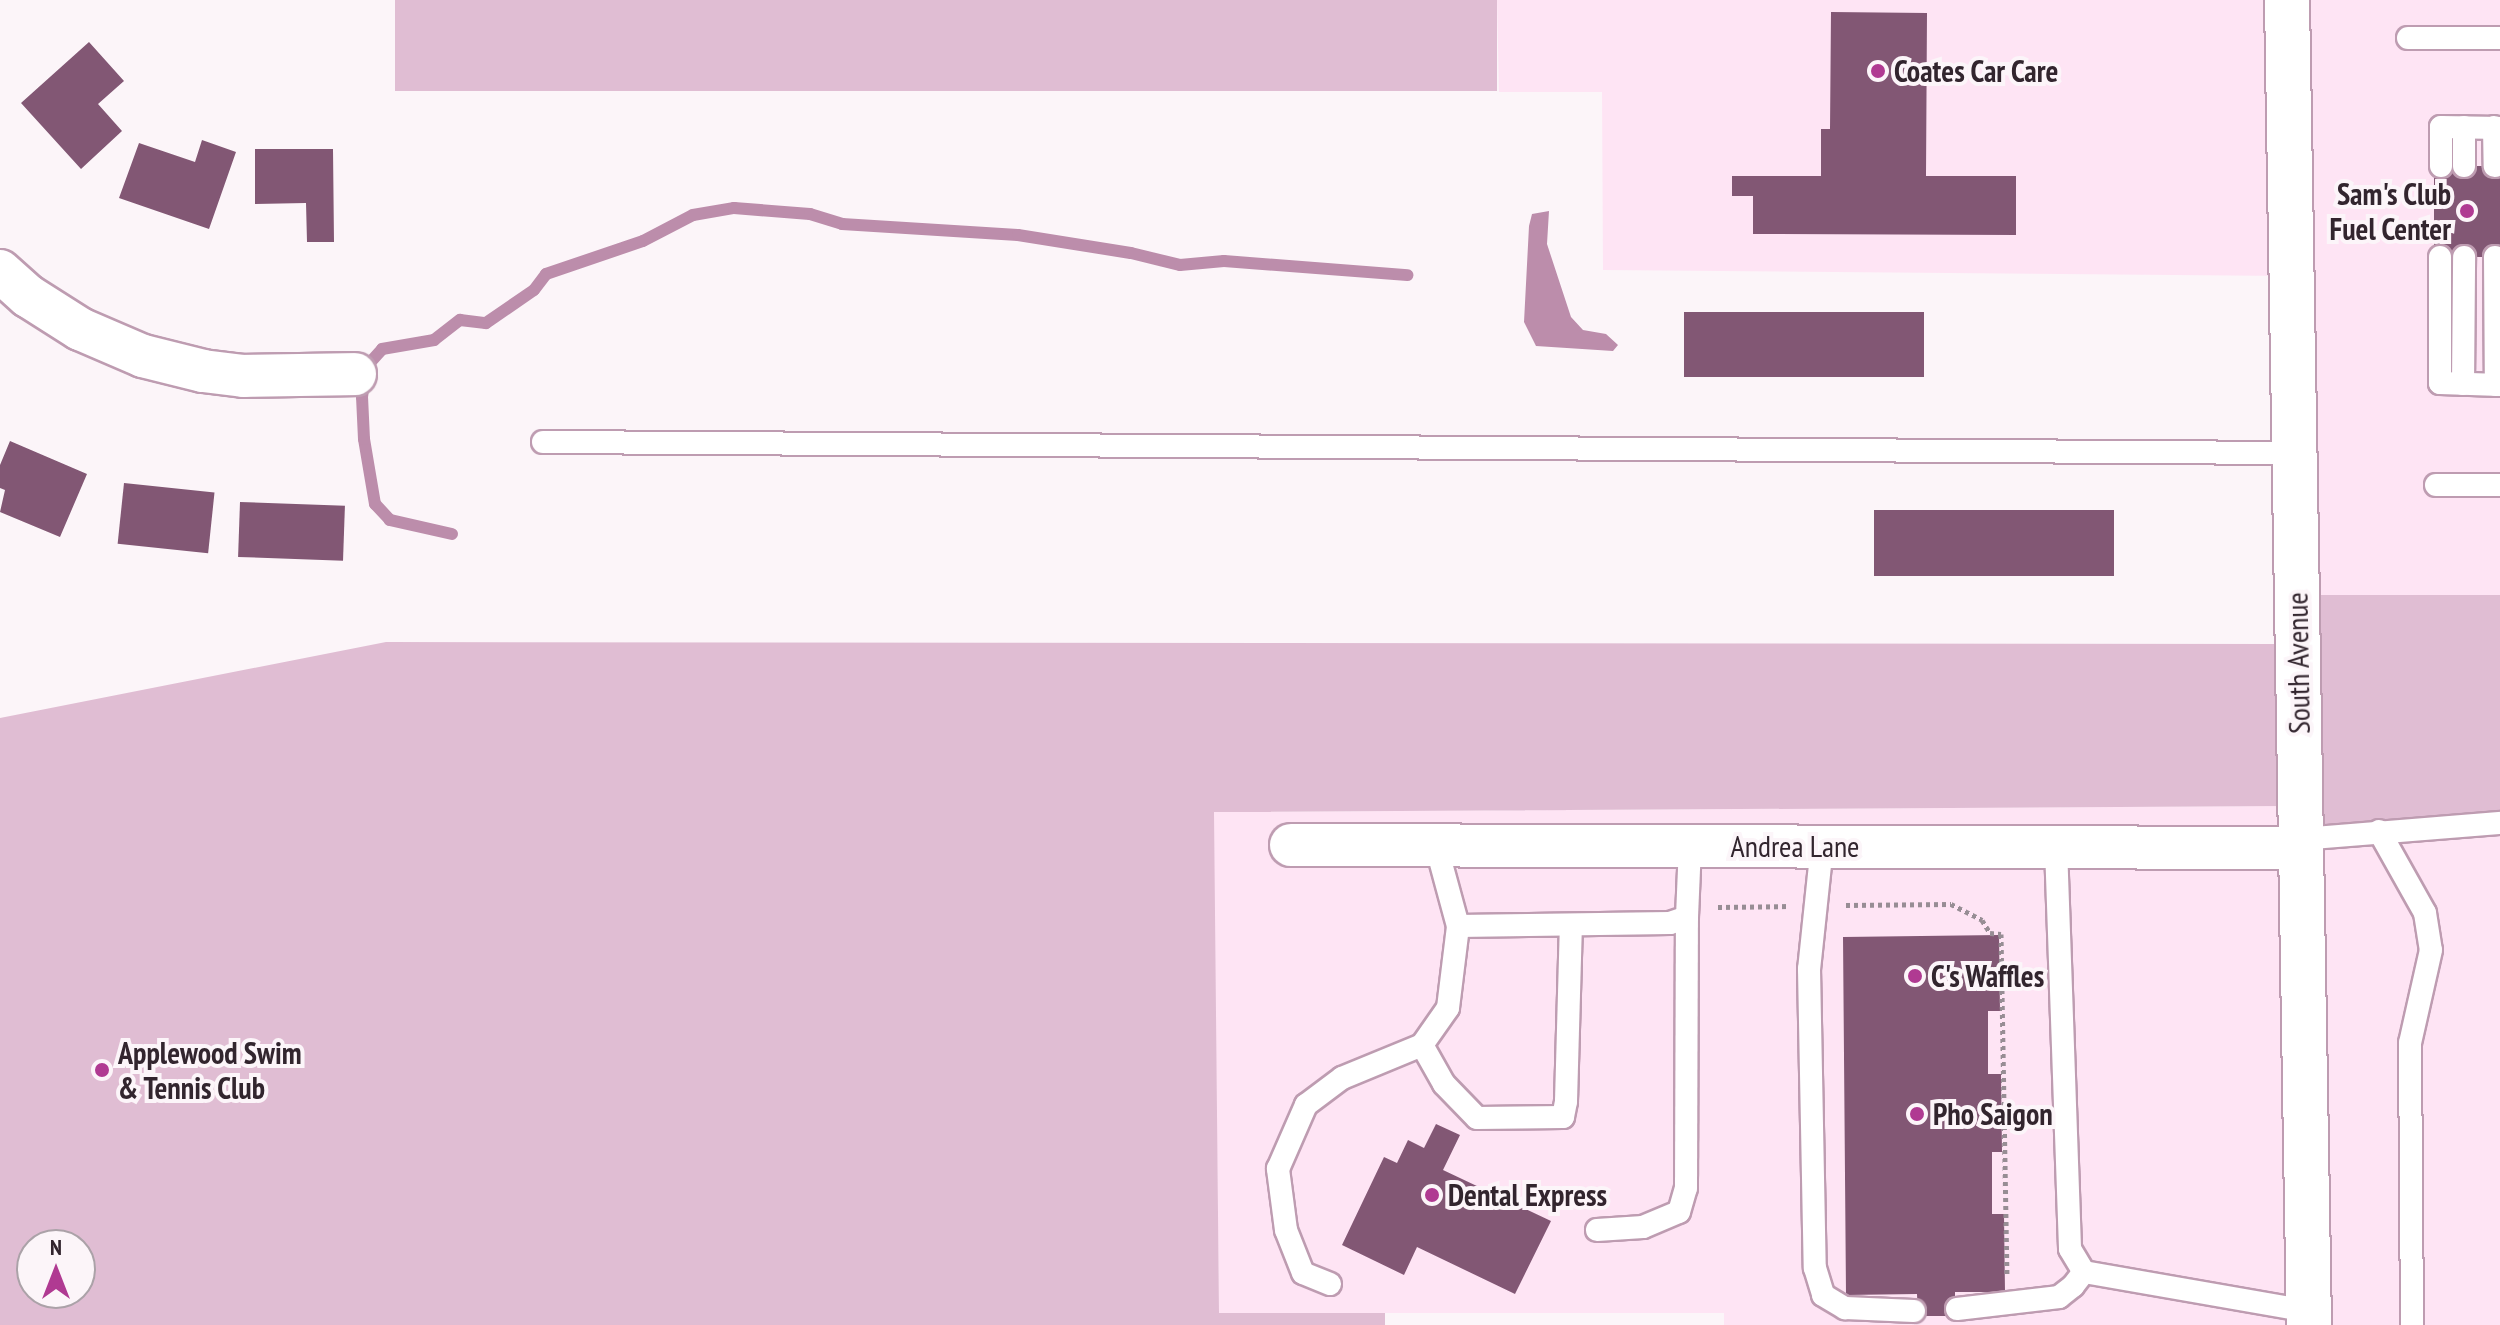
<!DOCTYPE html>
<html>
<head>
<meta charset="utf-8">
<style>
	body { margin:0 }
	#map { position:relative; width:2500px; height:1325px; overflow:hidden; background:#fcf5f9; font-family:"PT Sans Narrow",sans-serif }
	div>[style] { position:absolute }
	.built>* { inset:0; background:#fee4f4 }
	.green>* { inset:0; background:#e0bdd3; transform-origin:0 0 }
	.water>* { inset:0; background:#bc8dab }
	.stream>* { height:12px; margin:-6px; padding:0 6px; transform-origin:6px; border-radius:6px; background:#bc8dab }
	.building>* { inset:0; background:#825774; transform-origin:0 0 }
	.path>* { height:5px; margin-top:-2.5px; transform-origin:0; background:repeating-linear-gradient(90deg,#978d94 0 4px,transparent 0 8px) }
	.roads { filter:drop-shadow(2px 0 #be9cb1) drop-shadow(-2px 0 #be9cb1) drop-shadow(0 2px #be9cb1) drop-shadow(0 -2px #be9cb1) }
	.service>* { height:22px; margin:-11px; padding:0 11px; transform-origin:11px; border-radius:11px; background:#fff }
	.minor>* { height:42px; margin:-21px; padding:0 21px; transform-origin:21px; border-radius:21px; background:#fff }
	.secondary>* { height:44px; margin:-22px; padding:0 22px; transform-origin:22px; border-radius:22px; background:#fff }
	.dots>* { width:22px; height:22px; translate:-50% -50%; box-sizing:border-box; border:4px solid #fcf5f9; border-radius:50% }
	span { translate:-50% -50%; white-space:nowrap; text-align:center; line-height:1.15; -webkit-text-stroke:8px #fcf5f9; paint-order:stroke }
	.poi-label { font-size:30px; color:#32252e; font-weight:700 }
	.left { translate:0 -50%; text-align:left }
	.right { translate:-100% -50%; text-align:right }
	.street-label { font-size:30px; color:#32252e }
	.north { position:absolute; left:16px; top:1229px; width:80px; height:80px; box-sizing:border-box; background:#fcf5f9; border:2px solid #aba2a8; border-radius:50%; rotate:0deg; font-size:22px; font-weight:700; line-height:32px; text-align:center; color:#32252e }
	.north::after { content:''; display:block; margin:auto; width:28px; height:36px; background:#b03a92; clip-path:polygon(50% 0,100% 100%,50% 72%,0 100%) }
</style>
</head>
<body>
<div id="map">
	<div class="built">
		<div style="clip-path:polygon(1497px 0,2500px 0,2500px 595px,2297px 595px,2292px 276px,1603px 270px,1602px 92px,1499px 92px)"></div>
		<div style="clip-path:polygon(2301px 806px,2500px 823px,2500px 1325px,1724px 1325px,1724px 1313px,1219px 1313px,1213px 812px)"></div>
	</div>
	<div class="green">
		<div style="left:395px;top:0;width:1102px;height:91px"></div>
		<div style="clip-path:polygon(evenodd,2297px 595px,2500px 595px,2500px 823px,2300px 848px,2300px 806px,1214px 812px,1219px 1313px,1385px 1313px,1385px 1325px,0 1325px,0 718px,386px 642px,2297px 644px,2297px 595px,32px 1245px,80px 1245px,80px 1293px,32px 1293px,32px 1245px)"></div>
	</div>
	<div class="water">
		<div style="clip-path:polygon(1549px 211px,1547px 244px,1571px 317px,1583px 330px,1606px 334px,1618px 345px,1613px 351px,1536px 346px,1524px 322px,1529px 226px,1532px 214px)"></div>
	</div>
	<div class="stream">
		<div style="left:452px;top:534px;width:64px;rotate:-167.3deg"></div>
		<div style="left:390px;top:520px;width:22px;rotate:-133deg"></div>
		<div style="left:375px;top:504px;width:66px;rotate:-99.6deg"></div>
		<div style="left:364px;top:439px;width:42px;rotate:-92.7deg"></div>
		<div style="left:362px;top:397px;width:30px;rotate:-82deg"></div>
		<div style="left:366px;top:367px;width:24px;rotate:-48deg"></div>
		<div style="left:382px;top:349px;width:53px;rotate:-9.8deg"></div>
		<div style="left:434px;top:340px;width:33px;rotate:-38deg"></div>
		<div style="left:460px;top:320px;width:26px;rotate:7deg"></div>
		<div style="left:486px;top:323px;width:58px;rotate:-34.5deg"></div>
		<div style="left:534px;top:290px;width:20px;rotate:-53deg"></div>
		<div style="left:546px;top:274px;width:102px;rotate:-18.8deg"></div>
		<div style="left:643px;top:241px;width:56px;rotate:-27.5deg"></div>
		<div style="left:693px;top:215px;width:42px;rotate:-9.7deg"></div>
		<div style="left:734px;top:208px;width:76px;rotate:4.5deg"></div>
		<div style="left:810px;top:214px;width:34px;rotate:17deg"></div>
		<div style="left:842px;top:224px;width:176px;rotate:3.6deg"></div>
		<div style="left:1018px;top:235px;width:114px;rotate:9.1deg"></div>
		<div style="left:1131px;top:253px;width:50px;rotate:13.8deg"></div>
		<div style="left:1180px;top:265px;width:44px;rotate:-5.2deg"></div>
		<div style="left:1224px;top:261px;width:184px;rotate:4.4deg"></div>
	</div>
	<div class="building">
		<div style="clip-path:polygon(1831px 12px,1927px 13px,1926px 176px,2016px 176px,2016px 235px,1753px 234px,1753px 196px,1732px 196px,1732px 176px,1821px 176px,1821px 129px,1830px 129px)"></div>
		<div style="clip-path:polygon(89px 42px,124px 81px,98px 104px,122px 131px,81px 169px,21px 103px)"></div>
		<div style="clip-path:polygon(202px 140px,236px 152px,209px 229px,119px 198px,139px 143px,195px 162px)"></div>
		<div style="clip-path:polygon(255px 149px,333px 149px,334px 242px,307px 242px,306px 203px,255px 204px)"></div>
		<div style="left:2434px;top:166px;width:66px;height:91px"></div>
		<div style="left:1684px;top:312px;width:240px;height:65px"></div>
		<div style="clip-path:polygon(10px 441px,87px 474px,60px 537px,0 512px,5px 490px,0 488px,0 465px)"></div>
		<div style="left:124px;top:483px;width:91px;height:61px;rotate:6deg"></div>
		<div style="left:240px;top:502px;width:105px;height:55px;rotate:2deg"></div>
		<div style="left:1874px;top:510px;width:240px;height:66px"></div>
		<div style="clip-path:polygon(1999px 935px,2000px 1011px,1988px 1011px,1988px 1074px,2001px 1074px,2002px 1152px,1992px 1152px,1992px 1214px,2004px 1214px,2005px 1292px,1955px 1292px,1955px 1316px,1918px 1316px,1917px 1294px,1846px 1295px,1843px 937px)"></div>
		<div style="clip-path:polygon(1436px 1124px,1460px 1135px,1443px 1170px,1551px 1221px,1515px 1294px,1417px 1247px,1404px 1275px,1342px 1245px,1384px 1157px,1397px 1163px,1408px 1140px,1424px 1148px)"></div>
	</div>
	<div class="path">
		<div style="left:1846px;top:905px;width:105px;rotate:-0.5deg"></div>
		<div style="left:1951px;top:904px;width:35px;rotate:27deg"></div>
		<div style="left:1982px;top:920px;width:15px;rotate:58deg"></div>
		<div style="left:1990px;top:933px;width:11px;rotate:5deg"></div>
		<div style="left:2001px;top:934px;width:340px;rotate:89deg"></div>
		<div style="left:1718px;top:907px;width:70px;rotate:-0.8deg"></div>
	</div>
	<div class="roads">
		<div class="service">
			<div style="left:2408px;top:38px;width:92px"></div>
			<div style="left:2464px;top:127px;width:39px;rotate:90deg"></div>
			<div style="left:2494px;top:127px;width:39px;rotate:89deg"></div>
			<div style="left:2441px;top:166px;width:39px;rotate:-90deg"></div>
			<div style="left:2441px;top:127px;width:59px;rotate:1deg"></div>
			<div style="left:2440px;top:257px;width:126px;rotate:90deg"></div>
			<div style="left:2440px;top:383px;width:60px;rotate:1.9deg"></div>
			<div style="left:2495px;top:257px;width:128px;rotate:89.6deg"></div>
			<div style="left:2463px;top:384px;width:127px;rotate:-89.5deg"></div>
			<div style="left:543px;top:442px;width:1752px;rotate:0.36deg"></div>
			<div style="left:2436px;top:485px;width:64px"></div>
			<div style="left:2379px;top:831px;width:94px;rotate:60.7deg"></div>
			<div style="left:2425px;top:913px;width:37px;rotate:81deg"></div>
			<div style="left:2431px;top:950px;width:95px;rotate:102.7deg"></div>
			<div style="left:2410px;top:1043px;width:282px;rotate:89.6deg"></div>
			<div style="left:2301px;top:839px;width:200px;rotate:-4.6deg"></div>
			<div style="left:1822px;top:846px;width:124px;rotate:96deg"></div>
			<div style="left:1809px;top:969px;width:299px;rotate:88.9deg"></div>
			<div style="left:1815px;top:1268px;width:28px;rotate:73deg"></div>
			<div style="left:1823px;top:1295px;width:26px;rotate:31deg"></div>
			<div style="left:1845px;top:1308px;width:69px;rotate:2.5deg"></div>
			<div style="left:2056px;top:847px;width:402px;rotate:88deg"></div>
			<div style="left:2070px;top:1249px;width:27px;rotate:59deg"></div>
			<div style="left:2084px;top:1272px;width:227px;rotate:9.9deg"></div>
			<div style="left:1458px;top:926px;width:212px;rotate:-0.8deg"></div>
			<div style="left:1670px;top:923px;width:18px;rotate:-19deg"></div>
			<div style="left:1687px;top:917px;width:71px;rotate:-87.6deg"></div>
			<div style="left:1422px;top:1045px;width:45px;rotate:60.6deg"></div>
			<div style="left:1444px;top:1084px;width:47px;rotate:45.9deg"></div>
			<div style="left:1477px;top:1118px;width:86px;rotate:-0.7deg"></div>
			<div style="left:1563px;top:1117px;width:16px;rotate:-79deg"></div>
			<div style="left:1566px;top:1101px;width:176px;rotate:-88.4deg"></div>
			<div style="left:1597px;top:1230px;width:46px;rotate:-3.7deg"></div>
			<div style="left:1643px;top:1227px;width:39px;rotate:-23deg"></div>
			<div style="left:1679px;top:1212px;width:25px;rotate:-74deg"></div>
			<div style="left:1686px;top:1188px;width:271px;rotate:-89.8deg"></div>
			<div style="left:1330px;top:1284px;width:29px;rotate:-158deg"></div>
			<div style="left:1303px;top:1273px;width:46px;rotate:-111.6deg"></div>
			<div style="left:1286px;top:1230px;width:62px;rotate:-97.5deg"></div>
			<div style="left:1278px;top:1169px;width:70px;rotate:-66.4deg"></div>
			<div style="left:1306px;top:1105px;width:45px;rotate:-36.9deg"></div>
			<div style="left:1342px;top:1078px;width:87px;rotate:-22.4deg"></div>
			<div style="left:1422px;top:1045px;width:45px;rotate:-54.9deg"></div>
			<div style="left:1448px;top:1008px;width:83px;rotate:-83deg"></div>
			<div style="left:1458px;top:926px;width:84px;rotate:-105.2deg"></div>
			<div style="left:1957px;top:1309px;width:103px;rotate:-6.7deg"></div>
			<div style="left:2059px;top:1297px;width:18px;rotate:-38deg"></div>
			<div style="left:2073px;top:1286px;width:18px;rotate:-52deg"></div>
		</div>
		<div class="minor">
			<div style="left:0;top:271px;width:38px;rotate:42deg"></div>
			<div style="left:28px;top:296px;width:62px;rotate:32.4deg"></div>
			<div style="left:80px;top:329px;width:69px;rotate:23.2deg"></div>
			<div style="left:143px;top:356px;width:62px;rotate:14deg"></div>
			<div style="left:203px;top:371px;width:41px;rotate:7deg"></div>
			<div style="left:244px;top:376px;width:111px;rotate:-1deg"></div>
			<div style="left:1291px;top:845px;width:1009px;rotate:0.17deg"></div>
		</div>
		<div class="secondary">
			<div style="left:2287px;top:0;width:1325px;rotate:89.05deg"></div>
		</div>
	</div>
	<div class="dots">
		<div style="left:1878px;top:71px;background:#b03a92"></div>
		<div style="left:2467px;top:211px;background:#b03a92"></div>
		<div style="left:1915px;top:976px;background:#b03a92"></div>
		<div style="left:102px;top:1070px;background:#b03a92"></div>
		<div style="left:1917px;top:1114px;background:#b03a92"></div>
		<div style="left:1432px;top:1195px;background:#b03a92"></div>
	</div>
	<div class="poi-label">
		<span class="left" style="left:1894px;top:71px">Coates Car Care</span>
		<span class="right" style="left:2451px;top:211px">Sam's Club<br>Fuel Center</span>
		<span class="left" style="left:1931px;top:976px">C's Waffles</span>
		<span class="left" style="left:118px;top:1070px">Applewood Swim<br>&amp; Tennis Club</span>
		<span class="left" style="left:1933px;top:1114px">Pho Saigon</span>
		<span class="left" style="left:1448px;top:1195px">Dental Express</span>
	</div>
	<div class="street-label">
		<span style="left:2298px;top:663px;rotate:-91deg">South Avenue</span>
		<span style="left:1795px;top:846px">Andrea Lane</span>
	</div>
	<div class="north">N</div>
</div>
</body>
</html>
